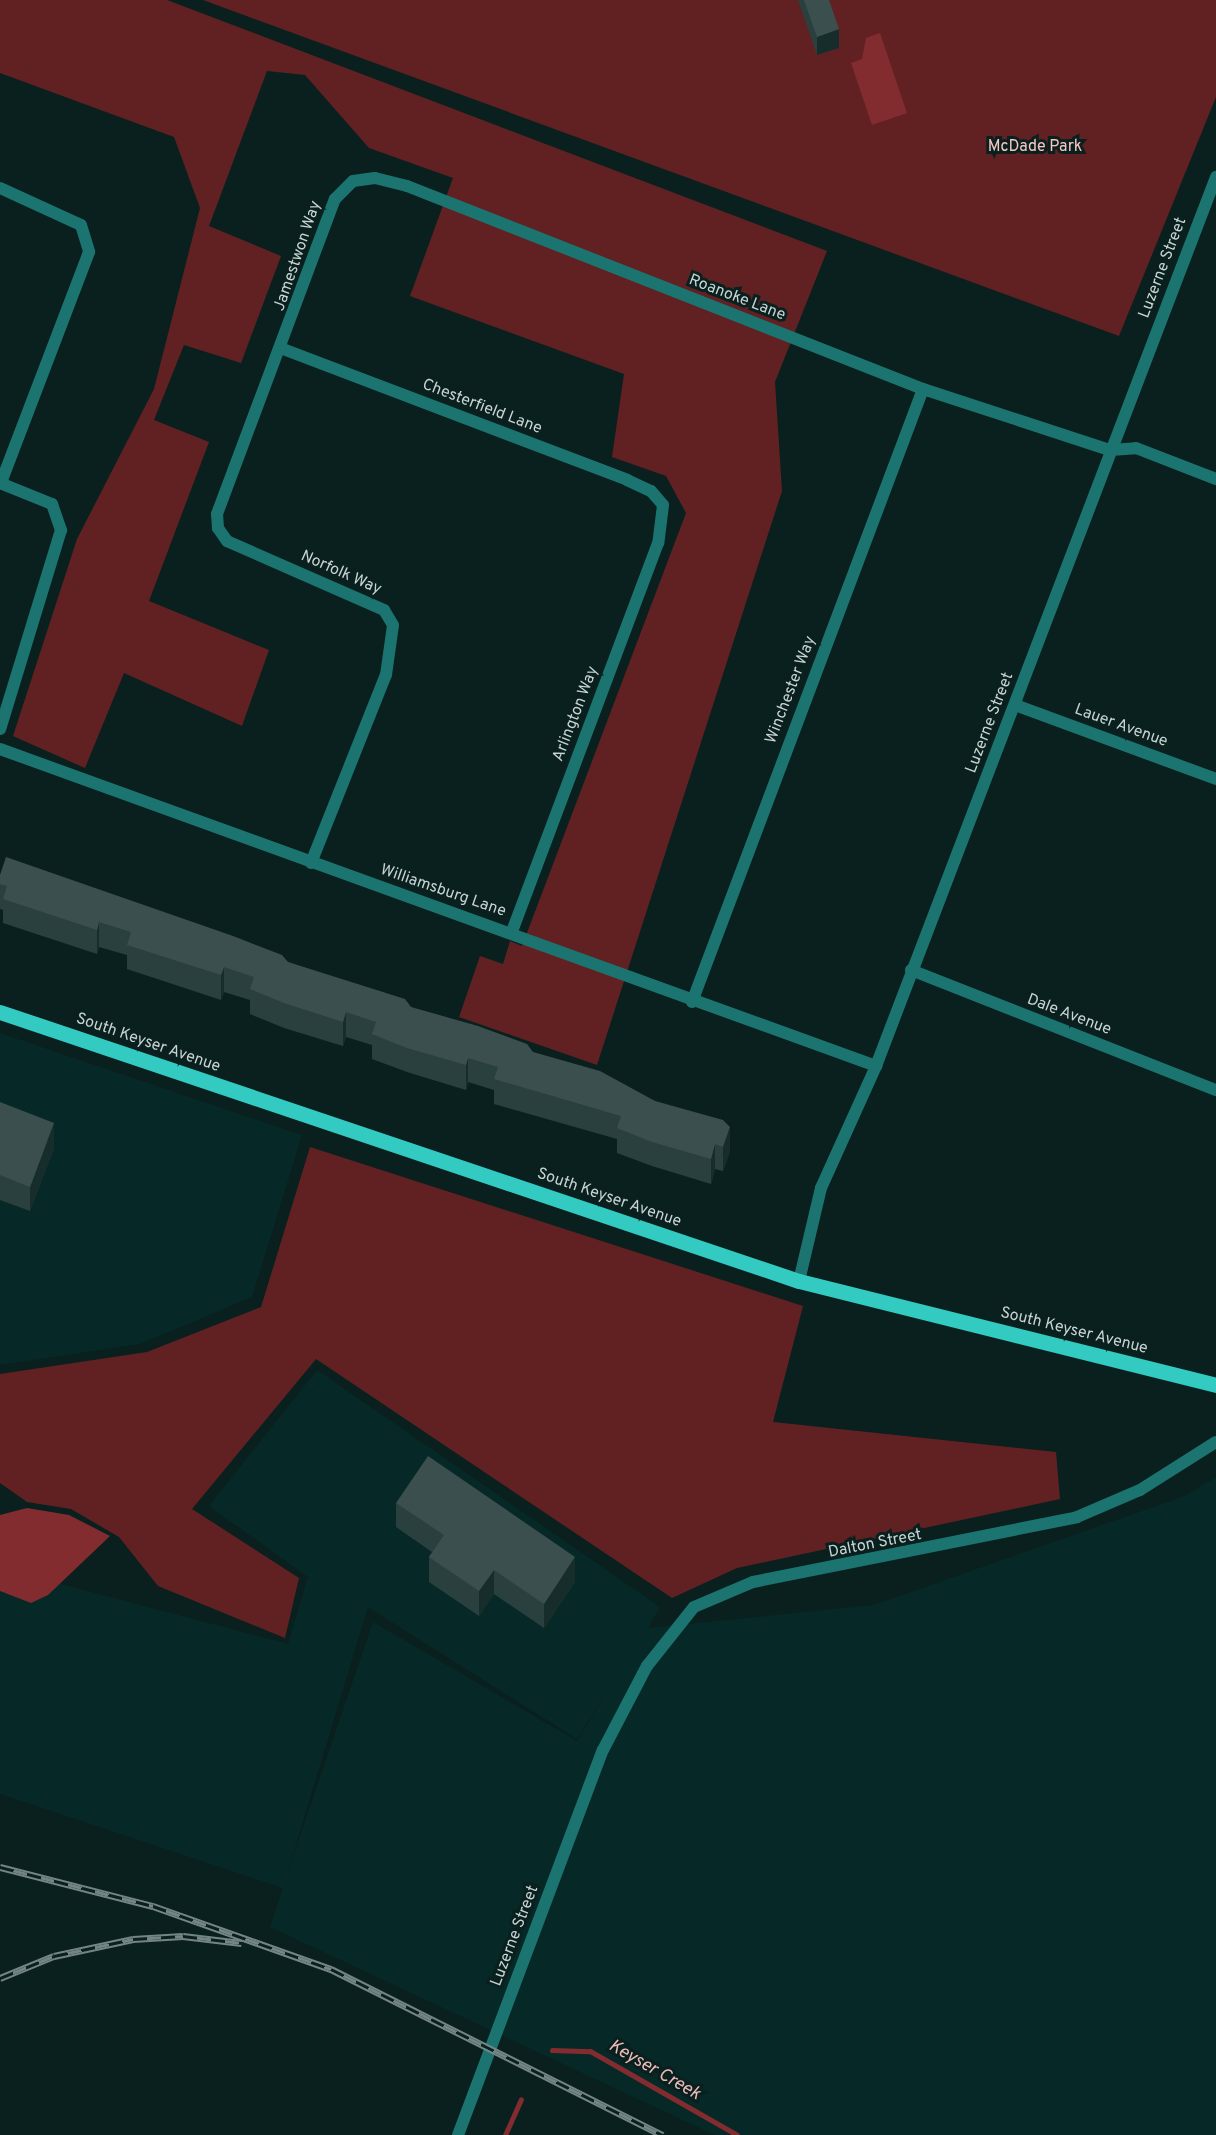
<!DOCTYPE html>
<html>
<head>
<meta charset="utf-8">
<style>
	body { margin:0 }
	#map { position:relative; width:1216px; height:2135px; overflow:hidden; background:#09201f; font-family:Overpass,sans-serif }
	div>[style] { position:absolute }
	.built>* { inset:0; background:#062927 }
	.green>* { inset:0; background:#612123 }
	.water>* { inset:0; background:#832c30 }
	.stream>* { height:5px; margin:-2.5px; padding:0 2.5px; transform-origin:2.5px; border-radius:2.5px; background:#832c30 }
	.minor>* { height:12px; margin:-6px; padding:0 6px; transform-origin:6px; border-radius:6px; background:#1b7470 }
	.tertiary>* { height:12px; margin:-6px; padding:0 6px; transform-origin:6px; border-radius:6px; background:#1b7470 }
	.primary>* { height:15px; margin:-7.5px; padding:0 7.5px; transform-origin:7.5px; border-radius:7.5px; background:#33cac2 }
	.rail>* { height:7px; margin-top:-3.5px; transform-origin:0; background:repeating-linear-gradient(90deg,#09201f 0 14px,#738584 0 28px); box-sizing:border-box; border-block:2px solid #738584 }
	.wall>* { inset:0; background:#2a403e }
	.shaded-wall>* { inset:0; background:#162d2b }
	.building>* { inset:0; background:#3b504e }
	span { translate:-50% -50%; white-space:nowrap; text-align:center; line-height:1.15; -webkit-text-stroke:6px #09201f; paint-order:stroke }
	.park-label { font-size:16px; color:#f9c5c3 }
	.street-label { font-size:16px; color:#c7d4d3 }
	.water-label { font-size:18px; color:#efbcba; font-style:italic }
</style>
</head>
<body>
<div id="map">
	<div class="built">
		<div style="clip-path:polygon(0 1033px,302px 1135px,252px 1297px,140px 1344px,0 1365px)"></div>
		<div style="clip-path:polygon(evenodd,317px 1370px,660px 1607px,648px 1628px,874px 1605px,1185px 1496px,1216px 1477px,1216px 2135px,715px 2135px,270px 1927px,283px 1888px,0 1794px,0 1568px,288px 1644px,308px 1577px,209px 1506px,317px 1370px,368px 1607px,577px 1739px,614px 1681px,577px 1741px,373px 1622px,287px 1874px,368px 1607px)"></div>
	</div>
	<div class="green">
		<div style="clip-path:polygon(0 0,167px 0,827px 251px,775px 382px,782px 491px,597px 1065px,459px 1017px,480px 956px,503px 964px,510px 941px,522px 946px,686px 513px,666px 476px,612px 457px,624px 374px,410px 296px,453px 178px,369px 148px,305px 75px,267px 71px,209px 226px,281px 256px,241px 363px,184px 345px,154px 420px,209px 442px,149px 601px,269px 650px,242px 726px,124px 673px,85px 768px,13px 736px,77px 539px,154px 389px,200px 208px,174px 137px,0 73px)"></div>
		<div style="clip-path:polygon(203px 0,1216px 0,1216px 97px,1119px 336px)"></div>
		<div style="clip-path:polygon(310px 1147px,803px 1306px,773px 1422px,1056px 1452px,1060px 1499px,737px 1568px,672px 1598px,316px 1359px,192px 1509px,299px 1578px,285px 1638px,158px 1586px,119px 1537px,71px 1509px,27px 1502px,0 1483px,0 1374px,147px 1352px,261px 1307px)"></div>
	</div>
	<div class="water">
		<div style="clip-path:polygon(880px 33px,907px 113px,872px 125px,851px 63px,862px 59px,866px 38px)"></div>
		<div style="clip-path:polygon(27px 1508px,69px 1515px,110px 1536px,48px 1595px,31px 1603px,0 1591px,0 1515px)"></div>
	</div>
	<div class="stream">
		<div style="left:552px;top:2050px;width:38px;rotate:2deg"></div>
		<div style="left:590px;top:2051px;width:169px;rotate:29.7deg"></div>
		<div style="left:505px;top:2135px;width:39px;rotate:-66deg"></div>
	</div>
	<div class="minor">
		<div style="left:0;top:188px;width:89px;rotate:24.6deg"></div>
		<div style="left:81px;top:225px;width:28px;rotate:73deg"></div>
		<div style="left:89px;top:252px;width:247px;rotate:110.9deg"></div>
		<div style="left:283px;top:349px;width:368px;rotate:20.8deg"></div>
		<div style="left:627px;top:480px;width:26px;rotate:25deg"></div>
		<div style="left:651px;top:491px;width:18px;rotate:49deg"></div>
		<div style="left:663px;top:505px;width:38px;rotate:97deg"></div>
		<div style="left:658px;top:543px;width:415px;rotate:110.6deg"></div>
		<div style="left:0;top:483px;width:56px;rotate:22deg"></div>
		<div style="left:52px;top:504px;width:28px;rotate:71deg"></div>
		<div style="left:61px;top:530px;width:208px;rotate:107deg"></div>
		<div style="left:1015px;top:705px;width:214px;rotate:20.2deg"></div>
		<div style="left:0;top:749px;width:932px;rotate:19.89deg"></div>
		<div style="left:311px;top:863px;width:202px;rotate:-68.3deg"></div>
		<div style="left:386px;top:675px;width:50px;rotate:-82deg"></div>
		<div style="left:393px;top:625px;width:17px;rotate:-121deg"></div>
		<div style="left:384px;top:610px;width:171px;rotate:-156.3deg"></div>
		<div style="left:227px;top:541px;width:16px;rotate:-125deg"></div>
		<div style="left:218px;top:528px;width:14px;rotate:-94deg"></div>
		<div style="left:217px;top:514px;width:336px;rotate:-69.5deg"></div>
		<div style="left:335px;top:199px;width:25px;rotate:-45deg"></div>
		<div style="left:353px;top:181px;width:22px;rotate:-8deg"></div>
		<div style="left:375px;top:178px;width:33px;rotate:14deg"></div>
		<div style="left:407px;top:186px;width:554px;rotate:21.48deg"></div>
		<div style="left:923px;top:389px;width:197px;rotate:18.1deg"></div>
		<div style="left:1110px;top:450px;width:26px;rotate:-4deg"></div>
		<div style="left:1136px;top:448px;width:86px;rotate:21.2deg"></div>
		<div style="left:911px;top:970px;width:328px;rotate:21.5deg"></div>
		<div style="left:692px;top:1002px;width:655px;rotate:-69.35deg"></div>
		<div style="left:799px;top:1281px;width:96px;rotate:-76.7deg"></div>
		<div style="left:821px;top:1188px;width:134px;rotate:-65.7deg"></div>
		<div style="left:876px;top:1066px;width:952px;rotate:-69.07deg"></div>
	</div>
	<div class="tertiary">
		<div style="left:458px;top:2135px;width:411px;rotate:-69.4deg"></div>
		<div style="left:603px;top:1750px;width:95px;rotate:-62.4deg"></div>
		<div style="left:647px;top:1666px;width:75px;rotate:-51.5deg"></div>
		<div style="left:694px;top:1607px;width:64px;rotate:-23deg"></div>
		<div style="left:753px;top:1582px;width:330px;rotate:-11.3deg"></div>
		<div style="left:1077px;top:1517px;width:69px;rotate:-23.2deg"></div>
		<div style="left:1140px;top:1490px;width:90px;rotate:-32.3deg"></div>
	</div>
	<div class="primary">
		<div style="left:0;top:1012px;width:843px;rotate:18.61deg"></div>
		<div style="left:799px;top:1281px;width:430px;rotate:14deg"></div>
	</div>
	<div class="rail">
		<div style="left:0;top:1867px;width:158px;rotate:14.3deg"></div>
		<div style="left:153px;top:1906px;width:189px;rotate:19.5deg"></div>
		<div style="left:331px;top:1969px;width:371px;rotate:26.6deg"></div>
		<div style="left:0;top:1978px;width:58px;rotate:-22.2deg"></div>
		<div style="left:54px;top:1956px;width:81px;rotate:-12.1deg"></div>
		<div style="left:133px;top:1939px;width:50px;rotate:-3.4deg"></div>
		<div style="left:183px;top:1936px;width:59px;rotate:6.8deg"></div>
	</div>
	<div class="wall">
		<div style="clip-path:polygon(798px 0,829px 0,839px 48px,817px 55px)"></div>
		<div style="clip-path:polygon(0 875px,288px 962px,533px 1052px,655px 1101px,730px 1151px,723px 1171px,715px 1169px,711px 1184px,652px 1166px,617px 1153px,617px 1139px,494px 1104px,494px 1090px,468px 1082px,466px 1090px,407px 1072px,372px 1059px,372px 1045px,346px 1037px,343px 1046px,284px 1028px,250px 1014px,250px 1000px,224px 992px,221px 1000px,127px 969px,127px 955px,99px 947px,97px 954px,3px 923px,3px 910px,0 909px)"></div>
		<div style="clip-path:polygon(0 1102px,54px 1148px,30px 1211px,0 1200px)"></div>
		<div style="clip-path:polygon(396px 1503px,575px 1582px,544px 1628px,494px 1594px,479px 1616px,429px 1582px,429px 1557px,432px 1552px,396px 1527px)"></div>
	</div>
	<div class="shaded-wall">
		<div style="clip-path:polygon(839px 29px,839px 48px,817px 55px,817px 37px)"></div>
		<div style="clip-path:polygon(99px 922px,99px 947px,97px 954px,97px 930px)"></div>
		<div style="clip-path:polygon(224px 967px,224px 992px,221px 1000px,221px 975px)"></div>
		<div style="clip-path:polygon(346px 1012px,346px 1037px,343px 1046px,343px 1022px)"></div>
		<div style="clip-path:polygon(468px 1058px,468px 1082px,466px 1090px,466px 1065px)"></div>
		<div style="clip-path:polygon(54px 1123px,54px 1148px,30px 1211px,30px 1187px)"></div>
		<div style="clip-path:polygon(730px 1127px,730px 1151px,723px 1171px,723px 1147px)"></div>
		<div style="clip-path:polygon(715px 1144px,715px 1169px,711px 1184px,711px 1159px)"></div>
		<div style="clip-path:polygon(575px 1557px,575px 1582px,544px 1628px,544px 1604px)"></div>
		<div style="clip-path:polygon(494px 1570px,494px 1594px,479px 1616px,479px 1591px)"></div>
	</div>
	<div class="building">
		<div style="clip-path:polygon(804px 0,829px 0,839px 29px,817px 37px)"></div>
		<div style="clip-path:polygon(6px 857px,233px 936px,282px 955px,288px 962px,405px 999px,411px 1007px,478px 1026px,527px 1044px,533px 1052px,600px 1071px,655px 1101px,723px 1120px,730px 1127px,723px 1147px,715px 1144px,711px 1159px,652px 1142px,617px 1128px,621px 1116px,494px 1079px,498px 1067px,468px 1058px,466px 1065px,407px 1048px,372px 1034px,376px 1022px,346px 1012px,343px 1022px,284px 1003px,250px 989px,254px 977px,224px 967px,221px 975px,127px 945px,131px 932px,99px 922px,97px 930px,3px 899px,7px 886px,0 884px,0 875px)"></div>
		<div style="clip-path:polygon(0 1102px,54px 1123px,30px 1187px,0 1175px)"></div>
		<div style="clip-path:polygon(428px 1456px,575px 1557px,544px 1604px,494px 1570px,479px 1591px,429px 1557px,444px 1535px,396px 1503px)"></div>
	</div>
	<div class="park-label">
		<span style="left:1035px;top:147px">McDade Park</span>
	</div>
	<div class="street-label">
		<span style="left:298px;top:256px;rotate:-71deg">Jamestwon Way</span>
		<span style="left:1163px;top:268px;rotate:-69deg">Luzerne Street</span>
		<span style="left:737px;top:298px;rotate:21deg">Roanoke Lane</span>
		<span style="left:482px;top:407px;rotate:21deg">Chesterfield Lane</span>
		<span style="left:341px;top:573px;rotate:24deg">Norfolk Way</span>
		<span style="left:791px;top:690px;rotate:-69deg">Winchester Way</span>
		<span style="left:576px;top:714px;rotate:-69deg">Arlington Way</span>
		<span style="left:990px;top:723px;rotate:-69deg">Luzerne Street</span>
		<span style="left:1121px;top:726px;rotate:20deg">Lauer Avenue</span>
		<span style="left:443px;top:891px;rotate:19deg">Williamsburg Lane</span>
		<span style="left:1069px;top:1015px;rotate:21deg">Dale Avenue</span>
		<span style="left:148px;top:1043px;rotate:19deg">South Keyser Avenue</span>
		<span style="left:609px;top:1198px;rotate:19deg">South Keyser Avenue</span>
		<span style="left:1074px;top:1331px;rotate:14deg">South Keyser Avenue</span>
		<span style="left:875px;top:1544px;rotate:-11deg">Dalton Street</span>
		<span style="left:515px;top:1936px;rotate:-69deg">Luzerne Street</span>
	</div>
	<div class="water-label">
		<span style="left:654px;top:2071px;rotate:30deg">Keyser Creek</span>
	</div>
</div>
</body>
</html>
